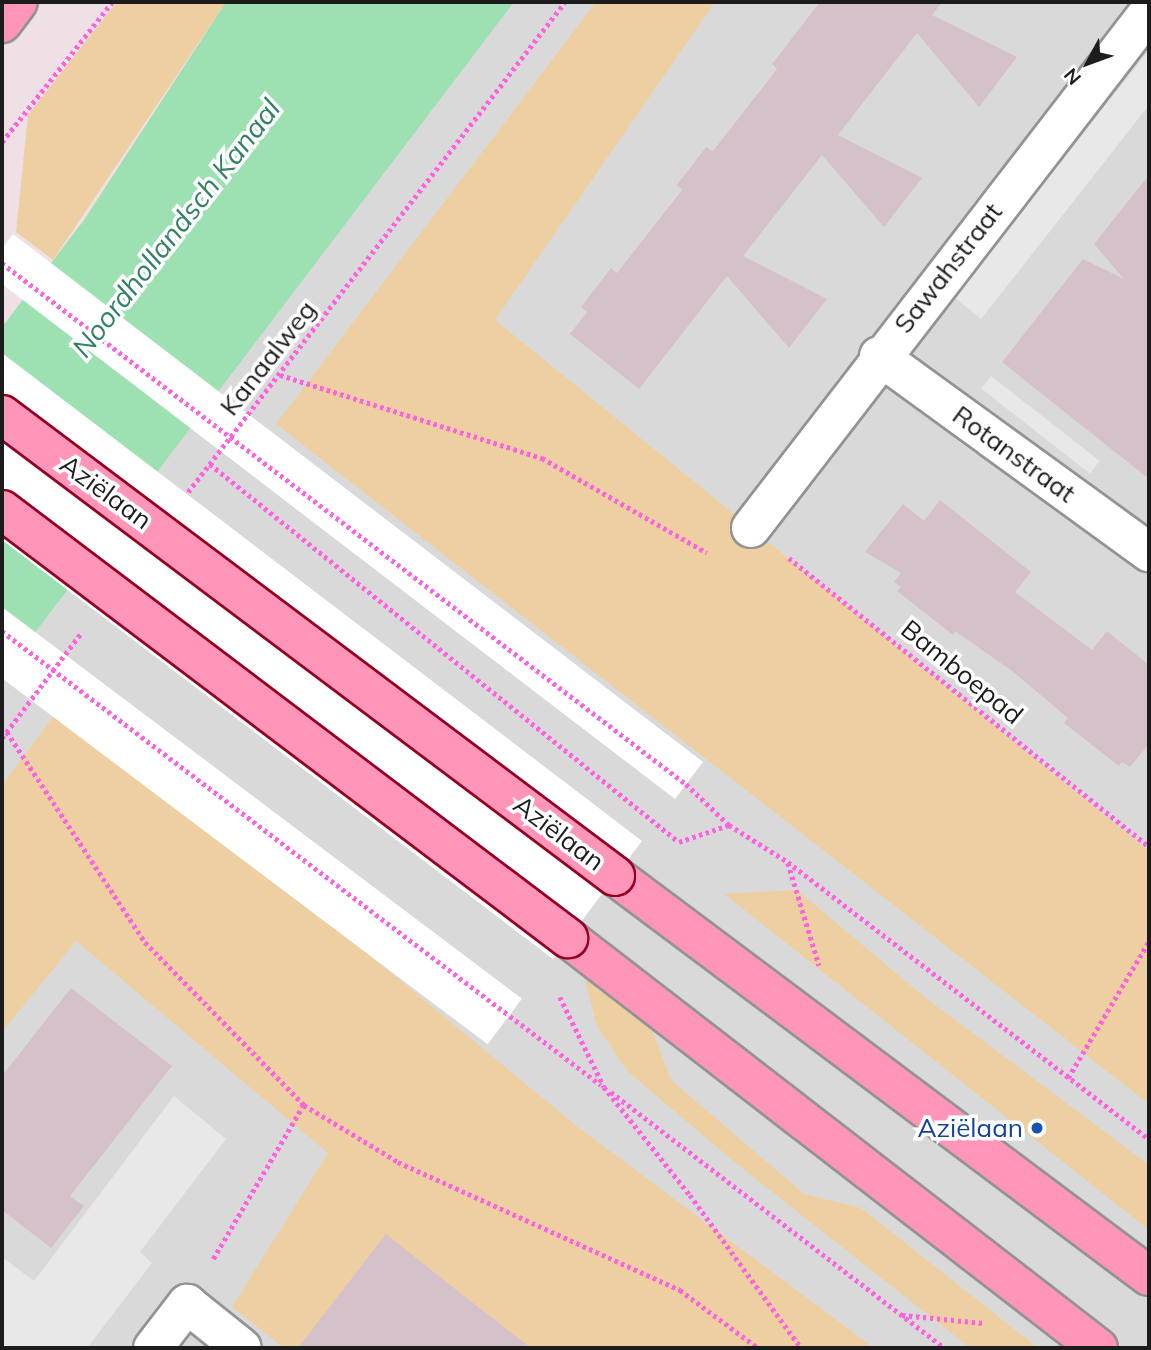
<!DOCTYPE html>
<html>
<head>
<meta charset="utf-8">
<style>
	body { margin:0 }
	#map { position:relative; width:1151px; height:1350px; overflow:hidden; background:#eee0e4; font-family:Mulish,sans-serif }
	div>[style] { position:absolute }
	.residential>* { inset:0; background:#dad9da }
	.grass>* { inset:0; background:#edcfa2 }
	.parking>* { inset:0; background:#e8e8e8; transform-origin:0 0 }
	.water>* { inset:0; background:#9de0b2 }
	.pier>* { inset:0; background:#fff; transform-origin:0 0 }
	.building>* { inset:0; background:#d5c1ca }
	.path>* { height:4.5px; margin-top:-2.25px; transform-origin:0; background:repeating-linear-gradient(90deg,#ff61e0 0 3.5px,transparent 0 7px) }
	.roads { filter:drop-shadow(2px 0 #939393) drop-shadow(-2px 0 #939393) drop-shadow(0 2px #939393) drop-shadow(0 -2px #939393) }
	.minor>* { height:38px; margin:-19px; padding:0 19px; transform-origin:19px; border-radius:19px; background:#fff }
	.major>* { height:38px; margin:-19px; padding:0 19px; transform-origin:19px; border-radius:19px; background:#ff95b9 }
	.path-bridge>* { height:4.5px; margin-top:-2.25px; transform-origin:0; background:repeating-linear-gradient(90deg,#ff61e0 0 3.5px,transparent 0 7px) }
	.bridges { filter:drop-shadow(2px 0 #940023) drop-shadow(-2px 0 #940023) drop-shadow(0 2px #940023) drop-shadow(0 -2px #940023) }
	.major-bridge>* { height:38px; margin:-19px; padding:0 19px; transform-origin:19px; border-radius:19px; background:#ff95b9 }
	.dots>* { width:19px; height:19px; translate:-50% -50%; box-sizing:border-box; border:4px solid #fff; border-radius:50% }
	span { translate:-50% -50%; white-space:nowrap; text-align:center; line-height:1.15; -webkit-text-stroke:7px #fff; paint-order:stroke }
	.street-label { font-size:26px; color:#1c1c1c }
	.transit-label { font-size:26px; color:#164399 }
	.right { translate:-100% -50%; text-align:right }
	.water-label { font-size:28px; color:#338262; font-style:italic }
	.frame { position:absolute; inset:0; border:4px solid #1c1c1c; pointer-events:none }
	.north { position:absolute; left:1053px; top:28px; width:70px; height:70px; -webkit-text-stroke:5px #fff; paint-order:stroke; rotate:229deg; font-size:19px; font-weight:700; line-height:28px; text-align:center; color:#1c1c1c }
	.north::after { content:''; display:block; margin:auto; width:24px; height:32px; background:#1c1c1c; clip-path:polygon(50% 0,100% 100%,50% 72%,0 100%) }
</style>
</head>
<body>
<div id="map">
	<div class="residential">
		<div style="clip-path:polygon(462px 2px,1149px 2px,1149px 1348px,2px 1348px,2px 628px)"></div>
	</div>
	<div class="grass">
		<div style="clip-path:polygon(117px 2px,226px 2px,53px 260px,16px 232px,28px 115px)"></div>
		<div style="clip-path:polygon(596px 2px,715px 2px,495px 320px,1149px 851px,1149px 1104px,276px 424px)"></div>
		<div style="clip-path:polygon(56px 713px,241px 849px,579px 1128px,874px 1348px,284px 1348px,232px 1307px,328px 1153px,76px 941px,2px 1032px,2px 785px)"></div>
		<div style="clip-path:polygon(797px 890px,927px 999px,1149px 1165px,1149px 1230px,724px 894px)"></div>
		<div style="clip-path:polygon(584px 978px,651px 1027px,671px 1080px,804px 1194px,861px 1208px,1038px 1348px,970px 1348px,738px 1165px,627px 1071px,597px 1026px)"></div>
	</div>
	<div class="parking">
		<div style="clip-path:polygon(1149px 50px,1149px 105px,981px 319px,954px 297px)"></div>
		<div style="left:991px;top:376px;width:138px;height:16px;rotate:38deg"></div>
		<div style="clip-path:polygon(174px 1096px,226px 1139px,140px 1252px,152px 1263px,87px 1348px,2px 1348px,2px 1257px,34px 1281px)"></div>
	</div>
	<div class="water">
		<div style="clip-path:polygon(226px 2px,514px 2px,2px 676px,2px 327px,84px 220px)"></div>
	</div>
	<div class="pier">
		<div style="clip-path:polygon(13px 234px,703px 762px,675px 799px,2px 284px,2px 249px)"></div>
		<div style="clip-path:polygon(2px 353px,642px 841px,553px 959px,2px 540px)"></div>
		<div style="left:2px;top:607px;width:651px;height:57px;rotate:37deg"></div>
	</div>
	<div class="building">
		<div style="clip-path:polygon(820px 2px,942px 2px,932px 15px,1017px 57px,979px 107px,917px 33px,838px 135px,922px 178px,884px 227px,822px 155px,743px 256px,827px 299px,789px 348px,727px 276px,639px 389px,570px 334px,587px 312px,581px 307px,611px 268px,617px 273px,682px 190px,677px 185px,706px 147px,713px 151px,777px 69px,772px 64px)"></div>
		<div style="clip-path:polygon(1149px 175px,1149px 479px,1002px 362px,1083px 259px,1124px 279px,1094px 244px)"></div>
		<div style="clip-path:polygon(940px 500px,1031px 572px,1015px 592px,1092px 650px,1107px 631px,1149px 665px,1149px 744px,1130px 767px,1122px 762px,1119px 766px,1064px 723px,1068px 718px,1012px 671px,955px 631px,953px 635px,897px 591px,901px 587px,894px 582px,901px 573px,865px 552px,903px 504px,924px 521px)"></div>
		<div style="clip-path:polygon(71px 988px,172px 1066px,70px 1196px,84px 1206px,51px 1248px,2px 1210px,2px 1076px)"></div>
		<div style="clip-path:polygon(386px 1234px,464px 1296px,531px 1348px,298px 1348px)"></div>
	</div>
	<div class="path">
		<div style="left:2px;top:142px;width:178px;rotate:-51.8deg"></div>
		<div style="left:280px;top:375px;width:275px;rotate:17.6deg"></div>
		<div style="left:542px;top:458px;width:190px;rotate:29.9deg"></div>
		<div style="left:210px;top:464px;width:602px;rotate:38.87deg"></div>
		<div style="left:679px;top:842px;width:53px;rotate:-18.8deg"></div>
		<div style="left:188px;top:492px;width:618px;rotate:-52.43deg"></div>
		<div style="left:789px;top:558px;width:461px;rotate:38.7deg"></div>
		<div style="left:7px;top:732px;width:251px;rotate:56.7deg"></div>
		<div style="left:145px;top:942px;width:228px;rotate:45.7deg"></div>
		<div style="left:304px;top:1105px;width:182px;rotate:120.4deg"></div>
		<div style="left:2px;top:738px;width:131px;rotate:-53deg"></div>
		<div style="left:686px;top:784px;width:59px;rotate:43.6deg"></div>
		<div style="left:729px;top:825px;width:70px;rotate:32.1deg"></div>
		<div style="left:788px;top:862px;width:455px;rotate:37.5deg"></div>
		<div style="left:788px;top:863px;width:107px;rotate:73.1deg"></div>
		<div style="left:560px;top:997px;width:100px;rotate:63.9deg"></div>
		<div style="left:604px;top:1087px;width:138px;rotate:51.5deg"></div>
		<div style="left:690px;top:1195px;width:189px;rotate:54deg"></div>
		<div style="left:510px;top:1016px;width:114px;rotate:37.2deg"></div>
		<div style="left:1068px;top:1078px;width:159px;rotate:-59.4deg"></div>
		<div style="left:611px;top:1092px;width:421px;rotate:37.5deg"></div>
		<div style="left:304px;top:1105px;width:110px;rotate:31.2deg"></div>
		<div style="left:398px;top:1162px;width:310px;rotate:24.4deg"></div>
		<div style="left:680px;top:1290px;width:97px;rotate:36.6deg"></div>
		<div style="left:902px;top:1315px;width:82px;rotate:5.6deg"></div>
	</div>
	<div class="roads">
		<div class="minor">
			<div style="left:879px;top:356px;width:334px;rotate:36deg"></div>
			<div style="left:751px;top:528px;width:652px;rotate:-52.36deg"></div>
			<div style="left:153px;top:1348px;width:56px;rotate:-52.3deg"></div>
			<div style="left:187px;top:1304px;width:70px;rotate:38.7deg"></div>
		</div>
		<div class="major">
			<div style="left:2px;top:23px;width:26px;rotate:-53deg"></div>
			<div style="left:615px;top:876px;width:667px;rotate:36.84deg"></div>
			<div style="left:568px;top:938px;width:670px;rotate:37.72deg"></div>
		</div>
	</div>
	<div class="path-bridge">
		<div style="left:2px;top:263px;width:860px;rotate:37.3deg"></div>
		<div style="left:2px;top:631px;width:637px;rotate:37.16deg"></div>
	</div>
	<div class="bridges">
		<div class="major-bridge">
			<div style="left:2px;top:415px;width:767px;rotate:36.94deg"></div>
			<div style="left:2px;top:510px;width:710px;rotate:37.1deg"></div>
		</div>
	</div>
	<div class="dots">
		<div style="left:1037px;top:1128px;background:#1a4fb4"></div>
	</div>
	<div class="street-label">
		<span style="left:948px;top:268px;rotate:-52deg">Sawahstraat</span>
		<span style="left:268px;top:358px;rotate:-52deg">Kanaalweg</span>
		<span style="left:1014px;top:454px;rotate:36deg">Rotanstraat</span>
		<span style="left:106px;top:492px;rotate:36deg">Aziëlaan</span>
		<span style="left:962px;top:672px;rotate:39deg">Bamboepad</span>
		<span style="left:559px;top:833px;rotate:37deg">Aziëlaan</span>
	</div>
	<div class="transit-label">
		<span class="right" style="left:1023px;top:1128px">Aziëlaan</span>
	</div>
	<div class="water-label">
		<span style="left:176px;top:228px;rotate:-52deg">Noordhollandsch Kanaal</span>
	</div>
	<div class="frame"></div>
	<div class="north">N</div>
</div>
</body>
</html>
